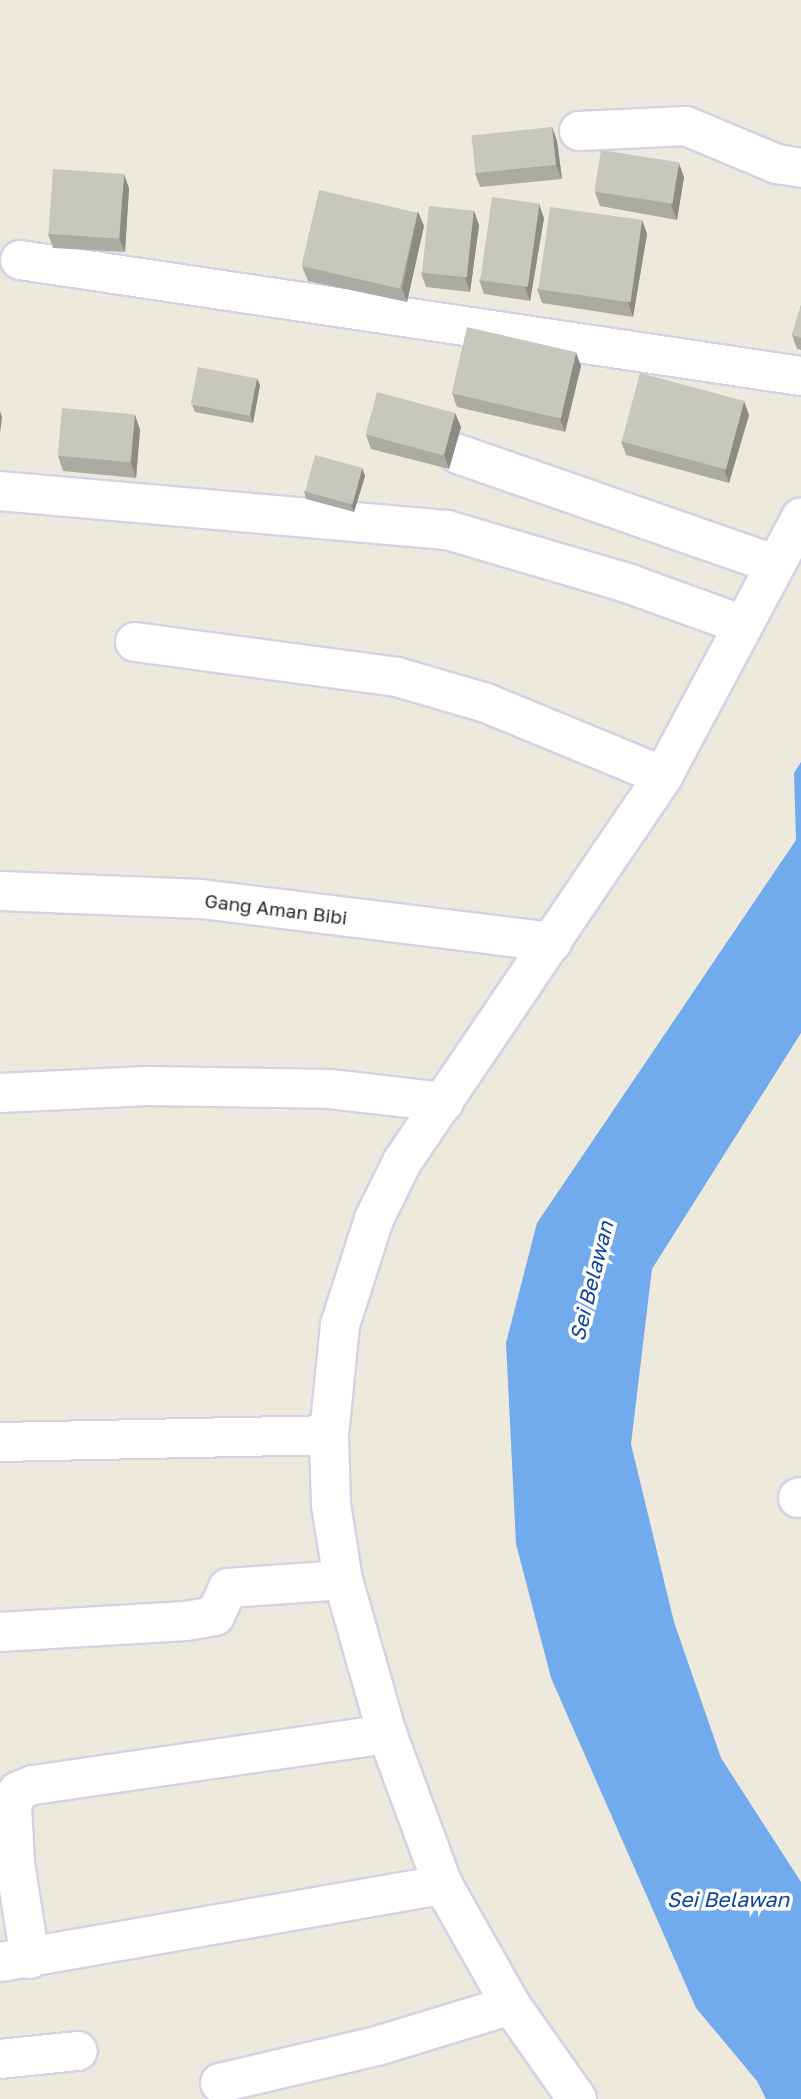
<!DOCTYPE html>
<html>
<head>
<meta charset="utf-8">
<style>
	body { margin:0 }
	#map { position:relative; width:801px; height:2099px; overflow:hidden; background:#edeadd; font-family:"Golos Text",sans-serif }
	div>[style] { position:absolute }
	.water>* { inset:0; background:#71abed }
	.roads { filter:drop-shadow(2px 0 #d4d2e3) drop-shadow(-2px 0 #d4d2e3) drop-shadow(0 2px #d4d2e3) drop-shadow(0 -2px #d4d2e3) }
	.minor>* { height:38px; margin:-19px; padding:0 19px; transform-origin:19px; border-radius:19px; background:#fff }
	.wall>* { inset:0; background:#acaba3 }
	.shaded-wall>* { inset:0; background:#8c8b84 }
	.building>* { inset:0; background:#c8c7bd; transform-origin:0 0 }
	span { translate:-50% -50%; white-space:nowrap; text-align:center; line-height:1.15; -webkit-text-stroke:7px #fff; paint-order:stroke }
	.street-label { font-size:19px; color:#2b2b2b }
	.water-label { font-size:21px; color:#0f459b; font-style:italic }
</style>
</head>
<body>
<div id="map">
	<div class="water">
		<div style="clip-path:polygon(801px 762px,801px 1033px,652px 1269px,631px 1444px,674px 1622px,721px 1758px,801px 1882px,801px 2099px,766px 2099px,757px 2081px,696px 2008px,551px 1678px,516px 1544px,506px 1343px,537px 1223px,796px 840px,794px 773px)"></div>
	</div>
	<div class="roads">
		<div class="minor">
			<div style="left:579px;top:131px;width:107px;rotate:-2.7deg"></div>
			<div style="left:686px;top:126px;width:99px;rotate:22.7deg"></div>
			<div style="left:777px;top:164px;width:24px;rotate:9deg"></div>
			<div style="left:20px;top:260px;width:790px;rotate:8.45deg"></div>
			<div style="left:458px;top:454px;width:335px;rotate:19.2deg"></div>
			<div style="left:0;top:491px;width:449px;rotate:5deg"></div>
			<div style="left:447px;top:530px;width:191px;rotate:16.4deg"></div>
			<div style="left:630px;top:584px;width:120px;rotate:19.9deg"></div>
			<div style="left:135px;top:642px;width:264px;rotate:7.6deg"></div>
			<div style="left:397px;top:677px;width:93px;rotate:16.3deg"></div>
			<div style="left:486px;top:703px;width:191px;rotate:22.4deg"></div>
			<div style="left:0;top:891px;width:201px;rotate:2.3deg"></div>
			<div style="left:201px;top:899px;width:354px;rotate:7deg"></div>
			<div style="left:0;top:1093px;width:147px;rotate:-2.7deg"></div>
			<div style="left:147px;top:1086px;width:183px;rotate:0.9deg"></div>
			<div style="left:330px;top:1089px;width:115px;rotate:6.5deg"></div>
			<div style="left:0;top:1442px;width:329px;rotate:-1.2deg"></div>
			<div style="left:798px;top:1498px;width:3px;rotate:-18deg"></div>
			<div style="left:0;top:1632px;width:186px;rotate:-3.4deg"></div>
			<div style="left:186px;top:1621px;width:29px;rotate:-10deg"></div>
			<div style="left:215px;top:1616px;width:31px;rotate:-65deg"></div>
			<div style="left:228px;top:1588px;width:115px;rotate:-4deg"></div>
			<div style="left:30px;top:1959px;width:97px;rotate:-98.9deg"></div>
			<div style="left:15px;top:1863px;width:57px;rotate:-93deg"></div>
			<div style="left:12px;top:1806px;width:16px;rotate:-68deg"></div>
			<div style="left:18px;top:1791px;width:16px;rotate:-22deg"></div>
			<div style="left:33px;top:1785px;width:358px;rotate:-8.2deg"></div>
			<div style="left:0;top:1962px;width:450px;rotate:-9.9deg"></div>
			<div style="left:0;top:2059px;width:78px;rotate:-5.9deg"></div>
			<div style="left:220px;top:2083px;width:161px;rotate:-13.3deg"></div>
			<div style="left:377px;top:2046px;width:140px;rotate:-17deg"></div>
			<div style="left:577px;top:2099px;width:115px;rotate:-125.1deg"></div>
			<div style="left:511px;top:2005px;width:138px;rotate:-119.5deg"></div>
			<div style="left:443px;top:1885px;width:161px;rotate:-110.3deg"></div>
			<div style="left:387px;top:1734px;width:160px;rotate:-105.9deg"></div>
			<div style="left:343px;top:1580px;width:77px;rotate:-99deg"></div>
			<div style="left:331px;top:1504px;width:69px;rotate:-91.7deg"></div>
			<div style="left:329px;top:1435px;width:111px;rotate:-84.3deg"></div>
			<div style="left:340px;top:1325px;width:111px;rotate:-72.2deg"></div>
			<div style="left:374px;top:1219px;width:64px;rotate:-63.8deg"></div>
			<div style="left:402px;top:1162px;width:466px;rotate:-55.9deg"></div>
			<div style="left:663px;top:776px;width:293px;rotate:-61.9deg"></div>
		</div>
	</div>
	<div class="wall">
		<div style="clip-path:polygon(552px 127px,557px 141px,562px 179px,480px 187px,475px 173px)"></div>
		<div style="clip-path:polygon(684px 177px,677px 220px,600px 206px,595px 192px)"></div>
		<div style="clip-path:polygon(129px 188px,125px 252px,53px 248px,48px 234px)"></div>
		<div style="clip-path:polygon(474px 211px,479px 225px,470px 292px,426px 287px,421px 273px)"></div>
		<div style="clip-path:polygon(418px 212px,424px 226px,407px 302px,308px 281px,302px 266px)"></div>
		<div style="clip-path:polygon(544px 218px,530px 301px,484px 294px,479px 280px)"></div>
		<div style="clip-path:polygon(642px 220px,647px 234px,633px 317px,542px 303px,537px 289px)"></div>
		<div style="clip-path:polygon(801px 305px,801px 350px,797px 349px,792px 335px)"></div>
		<div style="clip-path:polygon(581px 366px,565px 432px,457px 407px,452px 393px)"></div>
		<div style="clip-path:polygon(260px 385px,253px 423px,195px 412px,192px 405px)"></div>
		<div style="clip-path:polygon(455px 413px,461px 427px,449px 469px,371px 449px,366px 435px)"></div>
		<div style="clip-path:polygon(135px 415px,140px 430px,136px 478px,63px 471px,58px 456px)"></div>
		<div style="clip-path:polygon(749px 415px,729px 483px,626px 455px,621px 441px)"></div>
		<div style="clip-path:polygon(362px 468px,365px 476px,354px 512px,306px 499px,304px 491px)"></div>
	</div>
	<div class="shaded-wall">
		<div style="clip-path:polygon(552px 127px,557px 141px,562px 179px,556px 165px)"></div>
		<div style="clip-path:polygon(679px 163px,684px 177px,677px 220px,671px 205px)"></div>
		<div style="clip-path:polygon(124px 174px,129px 188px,125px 252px,119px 238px)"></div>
		<div style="clip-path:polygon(539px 204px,544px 218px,530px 301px,525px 287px)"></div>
		<div style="clip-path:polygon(474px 211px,479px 225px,470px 292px,465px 278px)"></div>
		<div style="clip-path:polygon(418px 212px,424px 226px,407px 302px,402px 288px)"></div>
		<div style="clip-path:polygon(642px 220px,647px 234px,633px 317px,628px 303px)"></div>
		<div style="clip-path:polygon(576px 352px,581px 366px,565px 432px,560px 418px)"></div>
		<div style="clip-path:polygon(257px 378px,260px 385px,253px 423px,250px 415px)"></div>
		<div style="clip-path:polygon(744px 401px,749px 415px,729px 483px,724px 469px)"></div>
		<div style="clip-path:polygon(0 411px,2px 417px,0 434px)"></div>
		<div style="clip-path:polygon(455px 413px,461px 427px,449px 469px,444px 455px)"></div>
		<div style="clip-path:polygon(135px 415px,140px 430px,136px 478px,131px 463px)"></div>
		<div style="clip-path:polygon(362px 468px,365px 476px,354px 512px,351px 505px)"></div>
	</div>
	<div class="building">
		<div style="left:552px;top:127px;width:38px;height:81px;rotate:84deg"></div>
		<div style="left:601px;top:150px;width:79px;height:42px;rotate:9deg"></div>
		<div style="left:53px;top:169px;width:71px;height:65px;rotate:4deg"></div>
		<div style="left:319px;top:190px;width:101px;height:78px;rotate:13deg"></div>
		<div style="left:492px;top:197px;width:48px;height:84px;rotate:8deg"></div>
		<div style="left:429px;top:206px;width:45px;height:67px;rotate:6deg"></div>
		<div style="left:550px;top:207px;width:93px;height:83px;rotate:8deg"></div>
		<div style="clip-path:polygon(801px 305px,801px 338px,792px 335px)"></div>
		<div style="left:467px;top:327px;width:112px;height:68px;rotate:13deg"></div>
		<div style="left:198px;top:367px;width:60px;height:38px;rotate:11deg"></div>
		<div style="left:640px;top:373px;width:108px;height:71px;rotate:15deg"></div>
		<div style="left:377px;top:392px;width:81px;height:44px;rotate:15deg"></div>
		<div style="left:62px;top:408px;width:73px;height:48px;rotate:5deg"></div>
		<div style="left:315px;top:455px;width:49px;height:38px;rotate:15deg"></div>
	</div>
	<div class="street-label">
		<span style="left:276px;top:909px;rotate:7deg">Gang Aman Bibi</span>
	</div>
	<div class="water-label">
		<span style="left:591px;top:1281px;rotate:-76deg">Sei Belawan</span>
		<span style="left:728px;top:1899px">Sei Belawan</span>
	</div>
</div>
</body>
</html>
